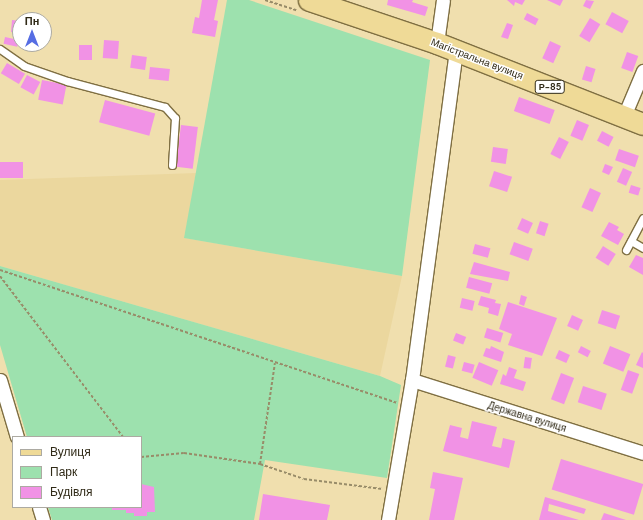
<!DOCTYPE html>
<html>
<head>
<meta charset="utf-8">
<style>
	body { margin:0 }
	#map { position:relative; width:643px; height:520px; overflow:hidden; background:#f0dfae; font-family:"DM Sans",sans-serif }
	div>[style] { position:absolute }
	.built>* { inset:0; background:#ebd79e }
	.green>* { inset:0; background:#9de1ae }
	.building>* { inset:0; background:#f192e5; transform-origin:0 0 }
	.path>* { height:2px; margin-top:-1px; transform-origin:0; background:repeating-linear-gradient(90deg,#988c69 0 3px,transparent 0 5px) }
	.roads { filter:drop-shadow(1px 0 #7f6f42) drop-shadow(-1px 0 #7f6f42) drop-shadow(0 1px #7f6f42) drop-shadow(0 -1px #7f6f42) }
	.lane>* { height:7px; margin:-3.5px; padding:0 3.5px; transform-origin:3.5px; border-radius:3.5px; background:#fff }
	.street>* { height:13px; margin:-6.5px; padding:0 6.5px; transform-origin:6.5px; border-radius:6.5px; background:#fff }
	.primary>* { height:21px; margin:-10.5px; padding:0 10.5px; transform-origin:10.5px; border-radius:10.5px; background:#efda97 }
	span { translate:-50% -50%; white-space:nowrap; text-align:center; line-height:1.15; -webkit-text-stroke:3px #fff; paint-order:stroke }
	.shield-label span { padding:1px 3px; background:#fff; border:1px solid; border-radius:3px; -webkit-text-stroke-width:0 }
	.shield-label { font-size:9px; color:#302a17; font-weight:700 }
	.street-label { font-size:10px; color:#302a17 }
	.legend { position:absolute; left:12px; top:436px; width:130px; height:72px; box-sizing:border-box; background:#fff; border:1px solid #acaaa2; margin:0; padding:5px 7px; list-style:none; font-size:12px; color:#302a17 }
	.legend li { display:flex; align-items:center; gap:8px; height:20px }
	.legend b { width:20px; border:1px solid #acaaa2 }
	.north { position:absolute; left:12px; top:12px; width:40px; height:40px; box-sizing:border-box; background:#fff; border:1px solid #acaaa2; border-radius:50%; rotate:0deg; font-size:11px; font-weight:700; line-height:16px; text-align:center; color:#302a17 }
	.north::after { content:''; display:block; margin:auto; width:14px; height:18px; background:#566de3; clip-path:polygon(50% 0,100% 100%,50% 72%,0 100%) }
</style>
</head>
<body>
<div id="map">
	<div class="built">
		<div style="clip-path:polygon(196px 173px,185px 238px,402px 276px,380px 376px,0 266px,0 180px)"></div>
	</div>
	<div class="green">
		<div style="clip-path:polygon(227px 0,249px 0,430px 60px,402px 276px,184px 238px)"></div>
		<div style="clip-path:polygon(0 266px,380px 376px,401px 385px,387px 478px,265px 460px,254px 520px,52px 520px,48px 507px,141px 507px,141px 437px,27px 437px,0 345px)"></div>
	</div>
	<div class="building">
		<div style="clip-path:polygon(202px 0,218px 0,214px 20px,218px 21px,215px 37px,192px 33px,195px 17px,199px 18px)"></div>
		<div style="clip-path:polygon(388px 0,413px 0,412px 2px,428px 7px,425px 16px,387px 5px)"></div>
		<div style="clip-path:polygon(507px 0,525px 0,522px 5px,515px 2px,514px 6px)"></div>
		<div style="clip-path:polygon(547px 0,563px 0,560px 6px)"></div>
		<div style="clip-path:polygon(586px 0,594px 1px,590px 9px,583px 6px)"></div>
		<div style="left:612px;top:12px;width:19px;height:14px;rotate:28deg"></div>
		<div style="left:527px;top:13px;width:13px;height:7px;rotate:27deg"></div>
		<div style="left:590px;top:18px;width:12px;height:21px;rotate:31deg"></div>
		<div style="clip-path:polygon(12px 20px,20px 21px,20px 33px,11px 32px)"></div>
		<div style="clip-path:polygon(507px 23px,513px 25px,508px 39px,501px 37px)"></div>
		<div style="left:5px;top:37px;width:14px;height:7px;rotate:12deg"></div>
		<div style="left:104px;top:40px;width:15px;height:18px;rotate:4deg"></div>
		<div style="left:550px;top:41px;width:12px;height:19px;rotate:24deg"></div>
		<div style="left:79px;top:45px;width:13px;height:15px"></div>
		<div style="left:627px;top:52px;width:12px;height:17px;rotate:20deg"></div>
		<div style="left:132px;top:55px;width:15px;height:13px;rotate:8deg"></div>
		<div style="left:7px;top:63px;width:21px;height:12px;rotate:31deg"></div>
		<div style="left:586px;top:66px;width:10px;height:14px;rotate:17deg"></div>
		<div style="left:150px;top:67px;width:20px;height:12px;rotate:6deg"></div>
		<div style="left:27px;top:75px;width:15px;height:14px;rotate:28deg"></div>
		<div style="left:42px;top:80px;width:25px;height:20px;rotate:11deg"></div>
		<div style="left:519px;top:97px;width:38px;height:15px;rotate:20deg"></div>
		<div style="left:105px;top:100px;width:52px;height:23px;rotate:15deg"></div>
		<div style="left:577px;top:120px;width:13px;height:17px;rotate:23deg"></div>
		<div style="left:181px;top:125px;width:17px;height:42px;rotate:7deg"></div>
		<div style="left:602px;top:131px;width:13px;height:11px;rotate:27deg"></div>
		<div style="left:559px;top:137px;width:11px;height:19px;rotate:27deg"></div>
		<div style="left:493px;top:147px;width:15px;height:15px;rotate:8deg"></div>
		<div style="left:619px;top:149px;width:21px;height:12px;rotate:19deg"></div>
		<div style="left:23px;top:162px;width:16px;height:23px;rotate:90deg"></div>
		<div style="clip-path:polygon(605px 164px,613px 167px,609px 175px,602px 172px)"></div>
		<div style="left:623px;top:168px;width:10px;height:15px;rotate:24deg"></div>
		<div style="left:494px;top:171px;width:19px;height:16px;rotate:18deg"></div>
		<div style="left:631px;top:185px;width:10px;height:8px;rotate:17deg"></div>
		<div style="left:590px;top:188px;width:12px;height:21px;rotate:24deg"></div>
		<div style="left:522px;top:218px;width:12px;height:12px;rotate:24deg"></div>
		<div style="left:540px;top:221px;width:9px;height:13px;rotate:18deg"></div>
		<div style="clip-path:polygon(609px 222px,619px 227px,617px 230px,624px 234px,618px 245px,601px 236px)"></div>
		<div style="left:514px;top:242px;width:20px;height:13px;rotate:20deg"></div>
		<div style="left:475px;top:244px;width:16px;height:10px;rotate:15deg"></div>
		<div style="left:603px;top:246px;width:15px;height:14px;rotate:32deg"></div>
		<div style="clip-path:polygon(636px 255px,643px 258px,643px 275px,629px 267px)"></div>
		<div style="clip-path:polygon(474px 262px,510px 272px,508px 281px,470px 274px)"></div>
		<div style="left:469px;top:277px;width:24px;height:11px;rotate:15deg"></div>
		<div style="clip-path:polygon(521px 295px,527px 297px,524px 306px,519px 304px)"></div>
		<div style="clip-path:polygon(481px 296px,496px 300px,495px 303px,501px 304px,498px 316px,488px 313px,489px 308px,478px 305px)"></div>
		<div style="left:462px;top:298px;width:13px;height:10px;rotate:13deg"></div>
		<div style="clip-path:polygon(508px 302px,557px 318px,542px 356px,508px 345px,512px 334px,499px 329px)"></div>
		<div style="left:602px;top:310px;width:19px;height:14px;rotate:18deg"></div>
		<div style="left:572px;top:315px;width:12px;height:12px;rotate:24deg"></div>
		<div style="left:487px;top:328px;width:17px;height:10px;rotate:17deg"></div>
		<div style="left:456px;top:333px;width:11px;height:8px;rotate:22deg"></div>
		<div style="clip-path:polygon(491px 346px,504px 352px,501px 362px,483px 356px,486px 348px,490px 349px)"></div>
		<div style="left:581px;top:346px;width:11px;height:7px;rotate:27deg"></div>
		<div style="left:610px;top:346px;width:22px;height:19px;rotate:22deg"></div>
		<div style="left:559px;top:350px;width:12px;height:9px;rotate:24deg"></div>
		<div style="clip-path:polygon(642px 352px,643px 353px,643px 368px,636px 365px)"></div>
		<div style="left:448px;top:355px;width:8px;height:12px;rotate:14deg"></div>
		<div style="left:525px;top:357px;width:7px;height:11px;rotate:8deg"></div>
		<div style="left:464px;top:362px;width:11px;height:9px;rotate:15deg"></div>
		<div style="left:479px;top:362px;width:21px;height:17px;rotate:23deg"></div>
		<div style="clip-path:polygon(509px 367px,517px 370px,514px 378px,526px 382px,523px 391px,500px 384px,503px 374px,506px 376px)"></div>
		<div style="left:628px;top:370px;width:12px;height:21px;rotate:20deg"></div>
		<div style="left:561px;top:373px;width:14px;height:28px;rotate:21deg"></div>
		<div style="left:583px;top:386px;width:25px;height:17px;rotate:18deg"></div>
		<div style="clip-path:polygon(472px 421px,497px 427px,492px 446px,501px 448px,503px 438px,515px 441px,509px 468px,443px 451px,450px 425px,462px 428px,460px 437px,468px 439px)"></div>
		<div style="left:561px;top:459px;width:86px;height:32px;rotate:17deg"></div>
		<div style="clip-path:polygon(433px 472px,463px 478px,454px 520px,429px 520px,435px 489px,430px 488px)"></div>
		<div style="clip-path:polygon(141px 484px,154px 487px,155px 512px,147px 512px,147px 516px,134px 516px,134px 513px,126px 513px,126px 510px,112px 510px,112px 507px,141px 507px)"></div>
		<div style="clip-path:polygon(263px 494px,330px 505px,327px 520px,259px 520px)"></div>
		<div style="clip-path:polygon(545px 497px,586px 509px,584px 514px,549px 504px,548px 511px,579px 520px,539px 520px)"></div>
		<div style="clip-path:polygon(604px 513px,626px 520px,601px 520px)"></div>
	</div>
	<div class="path">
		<div style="left:265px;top:0;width:33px;rotate:18deg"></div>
		<div style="left:0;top:270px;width:419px;rotate:18.5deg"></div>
		<div style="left:0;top:276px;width:203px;rotate:52.6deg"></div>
		<div style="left:141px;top:457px;width:43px;rotate:-5.3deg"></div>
		<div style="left:184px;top:453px;width:77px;rotate:8.2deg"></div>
		<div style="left:260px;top:464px;width:46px;rotate:18.8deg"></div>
		<div style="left:304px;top:479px;width:79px;rotate:7.3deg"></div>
		<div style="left:260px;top:464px;width:102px;rotate:-81.6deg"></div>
	</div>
	<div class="roads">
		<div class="lane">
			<div style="left:0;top:49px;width:29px;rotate:35deg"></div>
			<div style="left:24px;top:66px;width:46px;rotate:19.2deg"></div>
			<div style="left:67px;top:81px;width:101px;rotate:14.9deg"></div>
			<div style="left:165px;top:107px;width:15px;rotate:48deg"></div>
			<div style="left:175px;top:118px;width:47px;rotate:93.7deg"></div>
			<div style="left:631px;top:241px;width:14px;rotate:30deg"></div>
			<div style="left:626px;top:250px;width:36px;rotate:-62deg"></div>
		</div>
		<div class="street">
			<div style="left:437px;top:43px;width:43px;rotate:-82.1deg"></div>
			<div style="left:624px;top:116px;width:49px;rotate:-67.1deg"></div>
			<div style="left:0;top:380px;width:59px;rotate:73.4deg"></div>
			<div style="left:412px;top:380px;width:242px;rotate:17.5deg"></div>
			<div style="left:39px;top:507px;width:14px;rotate:73deg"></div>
			<div style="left:388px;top:520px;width:142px;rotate:-80.3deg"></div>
			<div style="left:412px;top:380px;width:332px;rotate:-82.4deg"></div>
		</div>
		<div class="primary">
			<div style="left:309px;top:0;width:135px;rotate:18.6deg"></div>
			<div style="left:437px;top:43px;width:221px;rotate:21.5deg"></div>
		</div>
	</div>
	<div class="shield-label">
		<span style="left:550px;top:87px">Р-85</span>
	</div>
	<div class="street-label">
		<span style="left:477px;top:59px;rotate:21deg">Магістральна вулиця</span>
		<span style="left:527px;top:417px;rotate:17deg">Державна вулиця</span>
	</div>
	<ul class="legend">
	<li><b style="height:5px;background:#efda97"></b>Вулиця</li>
	<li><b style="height:11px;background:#9de1ae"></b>Парк</li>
	<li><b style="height:11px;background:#f192e5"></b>Будівля</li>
	</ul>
	<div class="north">Пн</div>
</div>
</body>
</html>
